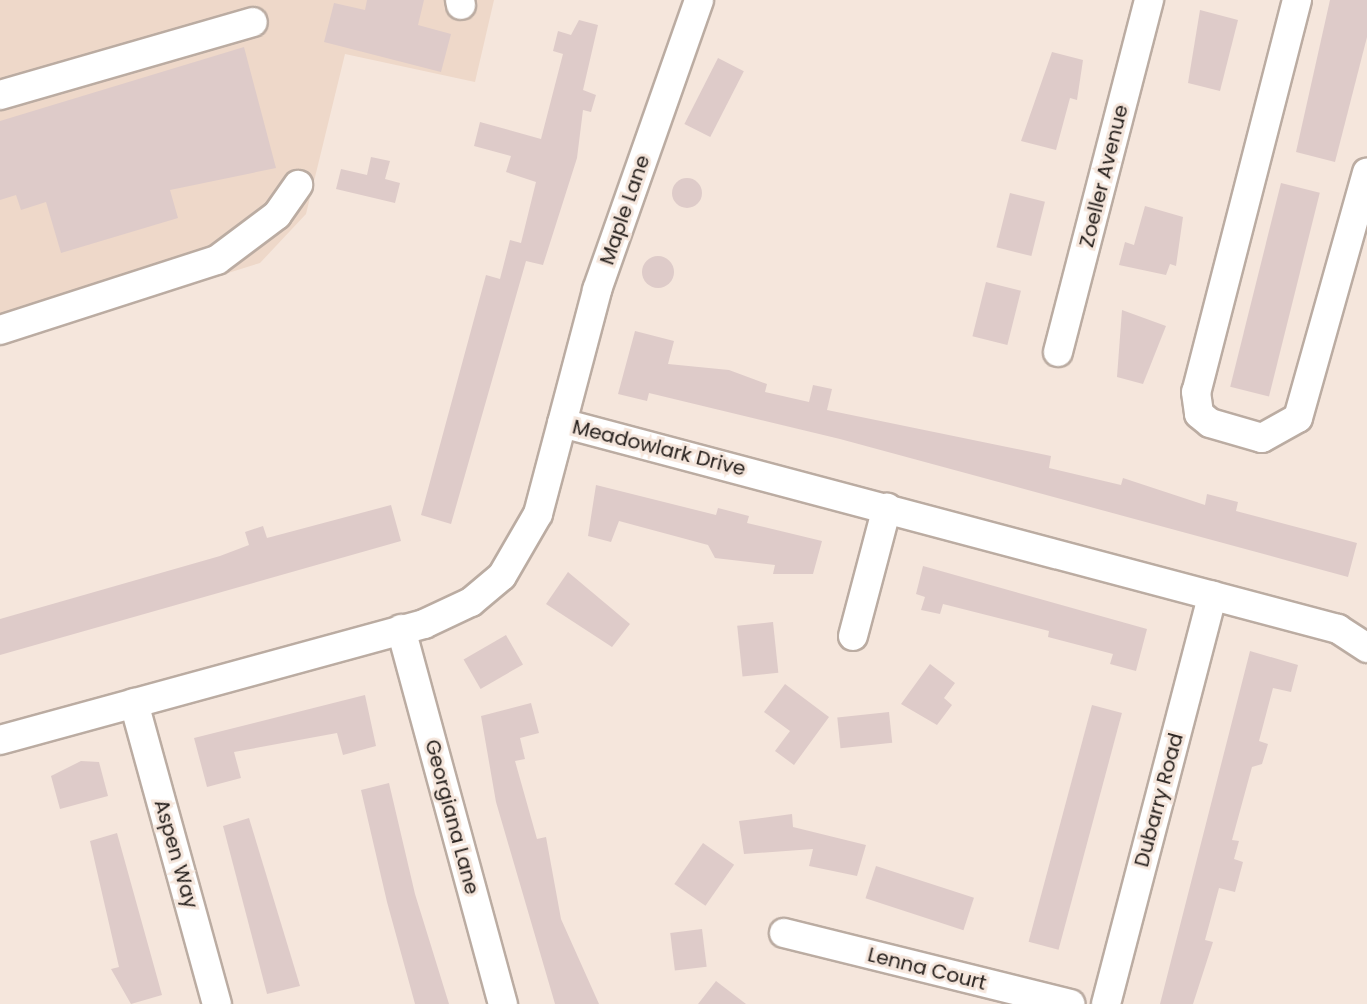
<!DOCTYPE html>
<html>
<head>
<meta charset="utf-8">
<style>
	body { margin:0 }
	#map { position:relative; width:1367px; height:1004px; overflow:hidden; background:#f5e6dc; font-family:Poppins,sans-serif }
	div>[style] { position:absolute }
	.built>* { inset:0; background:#eed8c9 }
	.building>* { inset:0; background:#decbc9; transform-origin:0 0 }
	.round { border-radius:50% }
	.roads { filter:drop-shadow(2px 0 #bbaca2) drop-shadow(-2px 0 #bbaca2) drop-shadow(0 2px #bbaca2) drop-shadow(0 -2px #bbaca2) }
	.minor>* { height:28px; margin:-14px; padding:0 14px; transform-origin:14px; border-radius:14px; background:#fff }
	span { translate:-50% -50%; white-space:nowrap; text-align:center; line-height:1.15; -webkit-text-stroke:6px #f5e6dc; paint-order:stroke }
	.street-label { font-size:20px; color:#26201d }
</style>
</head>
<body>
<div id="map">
	<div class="built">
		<div style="clip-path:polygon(0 0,494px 0,475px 82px,345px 54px,306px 214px,260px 263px,0 344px)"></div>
	</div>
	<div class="building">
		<div style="clip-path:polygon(367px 0,424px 0,418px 25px,451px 34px,441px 72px,324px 42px,334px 3px,365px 10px)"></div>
		<div style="clip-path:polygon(1330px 0,1367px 0,1367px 37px,1335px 162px,1296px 152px)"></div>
		<div style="clip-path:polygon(1200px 10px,1238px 20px,1220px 91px,1188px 83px)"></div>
		<div style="clip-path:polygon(579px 20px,598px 25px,583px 90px,596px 95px,591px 112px,583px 110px,577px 158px,543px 265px,526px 261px,451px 524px,421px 515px,486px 275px,500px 279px,510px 240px,521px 243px,536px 182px,506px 172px,511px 156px,474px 146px,480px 122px,541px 139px,563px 54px,553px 51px,558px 31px,571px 35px)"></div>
		<div style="clip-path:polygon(244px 47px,276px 168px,170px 190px,178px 218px,61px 253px,46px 202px,21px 210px,16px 195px,0 200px,0 121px)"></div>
		<div style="clip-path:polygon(1052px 52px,1083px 60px,1077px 100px,1070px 98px,1056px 150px,1021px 141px)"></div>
		<div style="left:718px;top:58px;width:29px;height:74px;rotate:27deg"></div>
		<div style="clip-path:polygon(371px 157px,390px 161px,385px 179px,400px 183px,395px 203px,336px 189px,341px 169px,367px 175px)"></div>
		<div class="round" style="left:672px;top:178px;width:30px;height:30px"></div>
		<div style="left:1281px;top:183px;width:40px;height:210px;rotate:14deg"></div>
		<div style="left:1010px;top:193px;width:36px;height:56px;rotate:14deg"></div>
		<div style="clip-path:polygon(1145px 206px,1183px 217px,1176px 266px,1170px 264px,1166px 275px,1119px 265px,1125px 242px,1134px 245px)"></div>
		<div class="round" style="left:642px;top:256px;width:32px;height:32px"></div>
		<div style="left:986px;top:282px;width:36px;height:56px;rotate:14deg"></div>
		<div style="clip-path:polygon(1122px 310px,1166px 326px,1143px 384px,1117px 377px)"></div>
		<div style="clip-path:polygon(635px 331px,674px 341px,668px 364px,729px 370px,767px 384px,765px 392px,809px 402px,813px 385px,832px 389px,827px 410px,1051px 456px,1049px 468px,1121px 485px,1123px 478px,1205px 505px,1207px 494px,1238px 502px,1236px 511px,1357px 543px,1348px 577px,840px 439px,649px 393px,647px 401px,618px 394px)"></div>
		<div style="clip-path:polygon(596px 485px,716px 515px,718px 508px,749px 516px,747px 523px,822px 541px,813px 574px,773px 574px,775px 565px,715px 558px,708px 545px,619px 521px,611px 542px,588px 536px)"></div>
		<div style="clip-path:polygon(391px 505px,401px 541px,0 655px,0 619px,220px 556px,249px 545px,245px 532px,263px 526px,267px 538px)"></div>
		<div style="clip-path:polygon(923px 566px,1147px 629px,1136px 671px,1110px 664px,1113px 654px,1048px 637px,1049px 631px,943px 604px,940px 614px,921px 610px,925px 597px,916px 594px)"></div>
		<div style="clip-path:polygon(568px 572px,630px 624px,612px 647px,546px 604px)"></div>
		<div style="left:773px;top:622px;width:51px;height:36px;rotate:84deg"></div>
		<div style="left:506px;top:635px;width:34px;height:49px;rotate:60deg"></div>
		<div style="clip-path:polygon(1250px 651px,1298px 665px,1291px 692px,1273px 688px,1259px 741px,1268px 744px,1262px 764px,1252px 767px,1232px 840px,1239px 841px,1234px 859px,1243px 862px,1235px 892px,1219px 888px,1205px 940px,1213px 942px,1193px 1004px,1160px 1004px)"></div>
		<div style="clip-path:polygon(930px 664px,955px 683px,944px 698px,952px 705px,937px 725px,901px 704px)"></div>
		<div style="clip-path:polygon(785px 684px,829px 717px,794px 765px,775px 751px,790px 731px,764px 712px)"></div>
		<div style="clip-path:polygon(365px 695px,376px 746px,343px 755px,337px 733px,234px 752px,241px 778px,207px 787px,194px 738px)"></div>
		<div style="clip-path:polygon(531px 703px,539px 733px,520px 738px,525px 759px,515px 761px,537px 839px,546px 837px,561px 919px,599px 1004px,555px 1004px,496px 802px,481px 716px)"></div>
		<div style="left:1092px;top:705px;width:31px;height:245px;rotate:15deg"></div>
		<div style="left:889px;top:712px;width:31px;height:52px;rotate:84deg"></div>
		<div style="clip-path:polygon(81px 761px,99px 762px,108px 796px,60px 809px,51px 776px)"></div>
		<div style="clip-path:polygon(389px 783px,415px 894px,449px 1004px,415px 1004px,387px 902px,361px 790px)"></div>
		<div style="clip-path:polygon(792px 814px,793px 827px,866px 845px,857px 876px,809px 866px,813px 849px,744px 854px,739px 821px)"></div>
		<div style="clip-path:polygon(249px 818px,300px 986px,267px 994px,223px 826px)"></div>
		<div style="clip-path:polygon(117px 833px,162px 995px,131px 1004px,111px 969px,119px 967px,90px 841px)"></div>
		<div style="left:703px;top:843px;width:38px;height:50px;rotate:35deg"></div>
		<div style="left:876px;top:866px;width:103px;height:34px;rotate:18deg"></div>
		<div style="left:702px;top:929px;width:38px;height:32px;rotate:83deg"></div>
		<div style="clip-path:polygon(716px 981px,746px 1004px,698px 1004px)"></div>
	</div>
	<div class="roads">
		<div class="minor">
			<div style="left:460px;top:0;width:5px;rotate:79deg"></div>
			<div style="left:1297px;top:0;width:405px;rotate:104.4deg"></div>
			<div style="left:1196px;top:392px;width:22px;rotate:82deg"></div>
			<div style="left:1199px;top:414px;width:14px;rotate:39deg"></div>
			<div style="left:1210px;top:423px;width:54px;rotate:16.1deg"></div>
			<div style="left:1262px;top:438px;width:41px;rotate:-29.1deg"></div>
			<div style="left:1298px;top:418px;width:255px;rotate:-74.3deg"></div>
			<div style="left:0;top:95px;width:263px;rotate:-16.1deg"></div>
			<div style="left:0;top:330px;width:228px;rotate:-17.9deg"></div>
			<div style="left:217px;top:260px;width:75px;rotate:-36.9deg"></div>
			<div style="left:277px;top:215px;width:37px;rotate:-55deg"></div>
			<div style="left:1058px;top:352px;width:364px;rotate:-75.5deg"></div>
			<div style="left:562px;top:423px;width:803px;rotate:14.87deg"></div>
			<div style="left:1338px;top:629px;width:35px;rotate:33deg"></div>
			<div style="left:401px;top:629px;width:389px;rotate:74.8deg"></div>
			<div style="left:853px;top:636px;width:133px;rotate:-75.2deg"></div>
			<div style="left:134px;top:703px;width:312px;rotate:74.6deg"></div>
			<div style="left:0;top:740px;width:440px;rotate:-15.3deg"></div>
			<div style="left:424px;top:624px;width:52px;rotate:-25.1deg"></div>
			<div style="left:471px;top:602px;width:40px;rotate:-40deg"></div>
			<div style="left:502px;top:576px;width:72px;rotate:-59.9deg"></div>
			<div style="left:538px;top:514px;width:232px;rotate:-75.2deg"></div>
			<div style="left:597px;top:290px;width:307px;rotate:-70.6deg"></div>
			<div style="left:784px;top:933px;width:295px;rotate:13.9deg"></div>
			<div style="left:1106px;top:1004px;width:422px;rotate:-75.4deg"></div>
		</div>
	</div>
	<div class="street-label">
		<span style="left:1104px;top:176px;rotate:-76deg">Zoeller Avenue</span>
		<span style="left:625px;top:210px;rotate:-71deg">Maple Lane</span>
		<span style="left:659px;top:448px;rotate:14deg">Meadowlark Drive</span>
		<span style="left:1159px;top:800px;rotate:-75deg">Dubarry Road</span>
		<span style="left:452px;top:817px;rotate:75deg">Georgiana Lane</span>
		<span style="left:176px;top:854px;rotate:74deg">Aspen Way</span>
		<span style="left:927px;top:969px;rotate:14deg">Lenna Court</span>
	</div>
</div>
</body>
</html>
